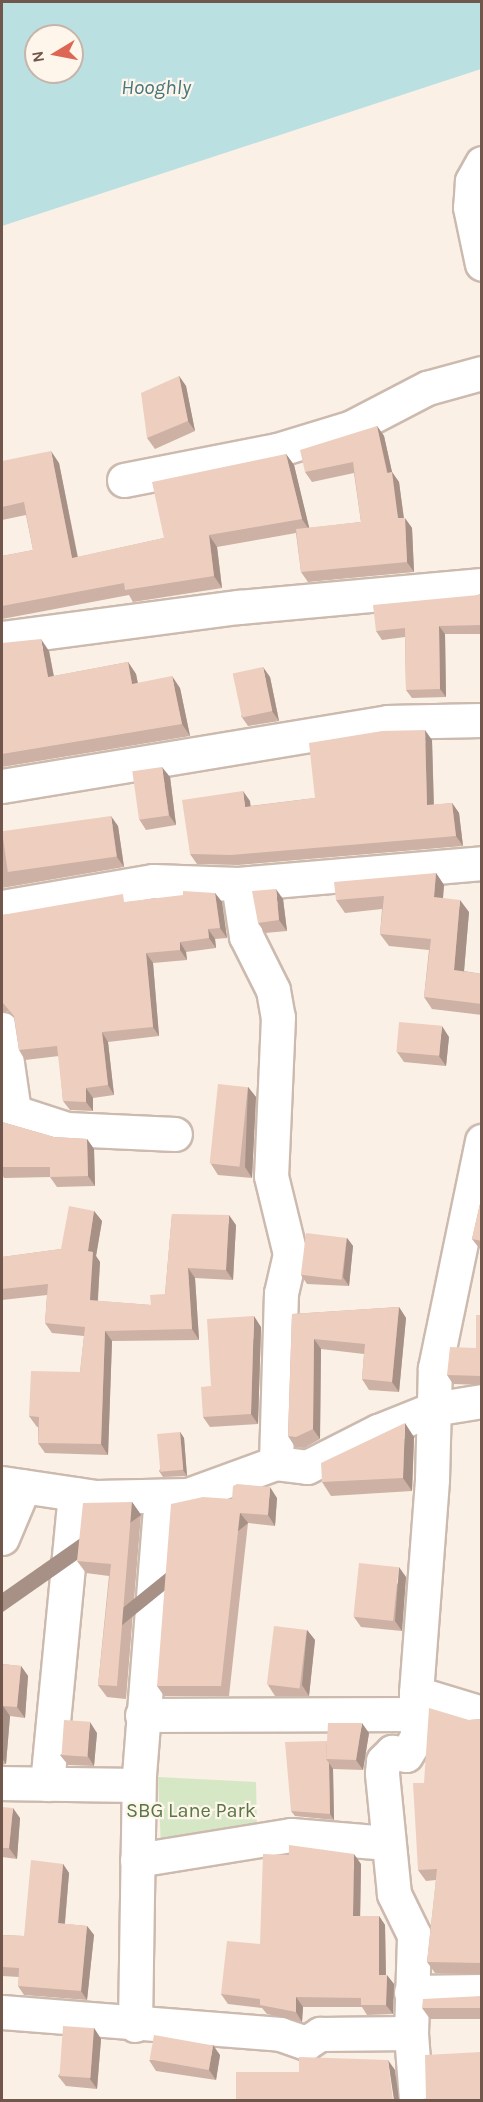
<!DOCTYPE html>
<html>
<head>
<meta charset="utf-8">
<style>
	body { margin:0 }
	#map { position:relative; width:483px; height:2102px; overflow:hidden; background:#faf0e5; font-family:Karla,sans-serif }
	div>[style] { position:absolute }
	.green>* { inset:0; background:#d5e7c5 }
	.water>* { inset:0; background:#bbe0e2 }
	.roads { filter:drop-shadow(2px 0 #cdbaaf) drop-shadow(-2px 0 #cdbaaf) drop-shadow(0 2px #cdbaaf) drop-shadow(0 -2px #cdbaaf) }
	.minor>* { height:33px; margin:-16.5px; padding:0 16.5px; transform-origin:16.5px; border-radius:16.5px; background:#fff }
	.wall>* { inset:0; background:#cdb1a4 }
	.shaded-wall>* { inset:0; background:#a79086; transform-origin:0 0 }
	.building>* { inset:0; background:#eecebf; transform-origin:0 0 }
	span { translate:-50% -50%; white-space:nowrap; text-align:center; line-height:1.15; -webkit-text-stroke:4.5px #fef5eb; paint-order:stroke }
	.park-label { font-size:20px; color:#587645 }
	.water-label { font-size:21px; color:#45777c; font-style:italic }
	.frame { position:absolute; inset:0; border:3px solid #71564c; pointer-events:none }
	.north { position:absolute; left:24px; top:24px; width:60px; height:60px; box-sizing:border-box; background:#fef5eb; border:2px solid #c6b5ab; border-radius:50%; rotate:260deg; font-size:16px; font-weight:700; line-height:24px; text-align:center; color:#71564c }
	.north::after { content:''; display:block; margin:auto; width:21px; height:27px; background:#db6754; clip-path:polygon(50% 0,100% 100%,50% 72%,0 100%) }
</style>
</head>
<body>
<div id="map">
	<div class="green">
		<div style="clip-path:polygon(158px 1777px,256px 1782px,257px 1831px,161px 1847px)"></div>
	</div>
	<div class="water">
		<div style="clip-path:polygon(evenodd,2px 2px,481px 2px,481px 69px,2px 226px,2px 2px,36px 36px,72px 36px,72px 72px,36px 72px,36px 36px)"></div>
	</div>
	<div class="roads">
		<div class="minor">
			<div style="left:482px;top:163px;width:21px;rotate:119deg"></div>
			<div style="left:472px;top:181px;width:26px;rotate:94deg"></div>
			<div style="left:470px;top:207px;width:58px;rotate:78.1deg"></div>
			<div style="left:124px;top:480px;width:156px;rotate:-11.1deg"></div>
			<div style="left:277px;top:450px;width:78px;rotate:-17deg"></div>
			<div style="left:352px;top:427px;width:85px;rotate:-27.5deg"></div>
			<div style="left:427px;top:388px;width:57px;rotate:-15.3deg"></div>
			<div style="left:2px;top:638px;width:239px;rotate:-7.5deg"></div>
			<div style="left:239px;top:607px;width:244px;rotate:-5.2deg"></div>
			<div style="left:2px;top:786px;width:390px;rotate:-9.4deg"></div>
			<div style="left:387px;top:722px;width:95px;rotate:-1.2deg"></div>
			<div style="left:238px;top:884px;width:53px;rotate:81.3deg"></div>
			<div style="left:246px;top:936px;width:60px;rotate:63.4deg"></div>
			<div style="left:273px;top:990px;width:27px;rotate:80deg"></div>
			<div style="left:278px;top:1017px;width:159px;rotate:92.5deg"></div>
			<div style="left:271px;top:1176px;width:80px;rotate:76.3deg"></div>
			<div style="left:290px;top:1254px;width:40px;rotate:103deg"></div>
			<div style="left:281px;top:1293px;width:170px;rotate:91.7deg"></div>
			<div style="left:2px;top:907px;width:153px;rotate:-9.8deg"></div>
			<div style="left:153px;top:881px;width:85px;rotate:2deg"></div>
			<div style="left:238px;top:884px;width:245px;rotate:-4.9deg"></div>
			<div style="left:2px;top:1029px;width:83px;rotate:81.7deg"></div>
			<div style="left:2px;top:1108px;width:68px;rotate:17.9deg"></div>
			<div style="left:67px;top:1129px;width:108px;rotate:2.7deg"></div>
			<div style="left:2px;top:1483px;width:95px;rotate:8.5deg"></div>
			<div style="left:96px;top:1497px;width:92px;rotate:-1.2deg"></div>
			<div style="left:188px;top:1495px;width:94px;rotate:-20deg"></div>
			<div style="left:276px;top:1463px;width:31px;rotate:7deg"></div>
			<div style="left:307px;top:1467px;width:80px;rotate:-26.9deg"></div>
			<div style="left:378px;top:1431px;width:59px;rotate:-21.8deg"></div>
			<div style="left:433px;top:1409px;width:50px;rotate:-9.3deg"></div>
			<div style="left:2px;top:1538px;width:56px;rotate:-67.1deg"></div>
			<div style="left:416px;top:1693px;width:69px;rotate:16.9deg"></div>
			<div style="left:142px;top:1715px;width:274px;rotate:-0.2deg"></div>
			<div style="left:2px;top:1783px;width:136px;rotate:0.8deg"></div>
			<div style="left:47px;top:1784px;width:291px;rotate:-84.5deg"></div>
			<div style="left:137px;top:1860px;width:156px;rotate:-9.2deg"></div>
			<div style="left:291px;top:1835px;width:97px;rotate:4.7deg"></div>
			<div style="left:411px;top:1992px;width:71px;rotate:-0.8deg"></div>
			<div style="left:2px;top:2012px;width:279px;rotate:4.5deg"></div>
			<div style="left:280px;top:2034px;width:28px;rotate:19deg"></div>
			<div style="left:306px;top:2043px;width:17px;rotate:-33deg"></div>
			<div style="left:320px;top:2034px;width:91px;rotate:-0.6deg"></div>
			<div style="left:135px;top:2025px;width:250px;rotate:-89.1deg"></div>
			<div style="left:139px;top:1775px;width:280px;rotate:-85.5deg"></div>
			<div style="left:416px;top:2100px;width:67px;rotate:-94.3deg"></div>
			<div style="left:411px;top:2033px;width:98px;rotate:-88.2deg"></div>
			<div style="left:414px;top:1935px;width:46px;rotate:-116deg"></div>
			<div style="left:394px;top:1894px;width:122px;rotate:-95.7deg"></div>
			<div style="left:382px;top:1773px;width:12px;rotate:-85deg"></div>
			<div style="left:383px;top:1761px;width:13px;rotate:-45deg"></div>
			<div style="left:392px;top:1752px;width:14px;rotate:12deg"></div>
			<div style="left:406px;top:1755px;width:21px;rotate:-59deg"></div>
			<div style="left:417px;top:1737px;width:44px;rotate:-91.3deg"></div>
			<div style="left:416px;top:1693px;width:215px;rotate:-85.7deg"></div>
			<div style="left:432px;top:1479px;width:111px;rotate:-88.5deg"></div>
			<div style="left:435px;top:1368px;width:232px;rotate:-78.3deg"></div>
		</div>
	</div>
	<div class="wall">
		<div style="clip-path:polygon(179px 376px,186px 386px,195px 431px,155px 449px,147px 438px)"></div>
		<div style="clip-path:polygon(377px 426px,384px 436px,392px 472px,399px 482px,404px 518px,412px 528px,414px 572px,308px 582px,301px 572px,296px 533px,217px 547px,222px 588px,133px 602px,129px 595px,2px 619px,2px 556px,33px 550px,26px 515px,2px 520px,2px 461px,59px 463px,78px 557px,164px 538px,286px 454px,294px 465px,309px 528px,361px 522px,354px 473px,312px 482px,305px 472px)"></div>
		<div style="clip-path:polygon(482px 593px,482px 634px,445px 634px,446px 697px,412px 698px,406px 690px,405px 637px,382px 640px,376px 631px,478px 595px)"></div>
		<div style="clip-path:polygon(2px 643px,49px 651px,54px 676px,128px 662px,136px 674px,138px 683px,180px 688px,190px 736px,2px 767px)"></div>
		<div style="clip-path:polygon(270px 677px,279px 721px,248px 726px,241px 716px)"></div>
		<div style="clip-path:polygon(432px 740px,434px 805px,452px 803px,459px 813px,463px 846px,238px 865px,197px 864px,190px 854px,250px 801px,250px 806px,315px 798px)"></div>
		<div style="clip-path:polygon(170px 777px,176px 825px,146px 830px,139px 819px)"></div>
		<div style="clip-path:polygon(118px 826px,124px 867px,2px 888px,2px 834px)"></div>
		<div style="clip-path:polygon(436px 873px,444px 885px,443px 898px,469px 912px,464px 971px,482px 974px,482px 1015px,432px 1009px,424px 997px,429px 950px,389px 946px,380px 934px,382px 909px,345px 913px,336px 900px)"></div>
		<div style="clip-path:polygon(215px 893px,222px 902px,227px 938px,215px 939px,216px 948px,186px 952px,187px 960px,153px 963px,159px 1036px,108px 1042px,114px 1095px,93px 1098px,93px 1111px,70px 1110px,63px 1101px,59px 1056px,25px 1060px,19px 1050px,14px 1018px,8px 1011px,2px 1012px,2px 915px)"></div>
		<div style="clip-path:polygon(283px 899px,287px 931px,265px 933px,258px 923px)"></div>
		<div style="clip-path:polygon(449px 1037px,446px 1066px,404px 1062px,397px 1052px)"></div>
		<div style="clip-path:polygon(248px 1087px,256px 1097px,252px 1178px,218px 1175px,211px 1164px)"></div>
		<div style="clip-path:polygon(2px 1122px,54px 1137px,87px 1139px,94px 1149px,95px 1186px,57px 1187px,50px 1177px,4px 1178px,2px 1174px)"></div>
		<div style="clip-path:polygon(482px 1195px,482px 1249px,479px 1248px,472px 1239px)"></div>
		<div style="clip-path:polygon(94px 1211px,102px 1221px,96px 1256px,100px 1262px,98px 1301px,151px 1305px,165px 1294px,172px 1214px,236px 1225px,233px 1280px,195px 1278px,199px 1340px,112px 1341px,108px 1455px,45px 1453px,38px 1443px,38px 1427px,37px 1427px,29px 1416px,80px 1372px,84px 1336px,52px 1333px,45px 1323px,47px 1295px,2px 1300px,2px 1257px,61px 1249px)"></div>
		<div style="clip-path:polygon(347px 1238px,353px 1246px,349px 1286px,307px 1284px,301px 1275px)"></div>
		<div style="clip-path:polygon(399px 1307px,406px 1318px,399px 1392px,369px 1390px,362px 1379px,364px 1354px,321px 1349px,320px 1439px,304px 1448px,295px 1447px,288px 1436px,292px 1314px)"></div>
		<div style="clip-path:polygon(482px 1315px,482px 1385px,453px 1384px,447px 1375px,476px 1348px)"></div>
		<div style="clip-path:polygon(261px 1327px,258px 1424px,210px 1427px,203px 1417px)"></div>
		<div style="clip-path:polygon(180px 1432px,184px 1438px,187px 1476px,163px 1477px,159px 1471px)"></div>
		<div style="clip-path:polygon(414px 1437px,412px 1491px,331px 1496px,322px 1482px)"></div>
		<div style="clip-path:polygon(277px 1498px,275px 1526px,248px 1523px,229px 1696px,164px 1696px,157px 1686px,232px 1499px)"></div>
		<div style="clip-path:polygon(132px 1502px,141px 1515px,126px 1699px,107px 1697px,98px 1685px,109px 1576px,86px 1573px,77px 1561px)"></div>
		<div style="clip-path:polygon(406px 1577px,402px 1631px,361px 1627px,354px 1617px)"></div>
		<div style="clip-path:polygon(307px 1630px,315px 1640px,309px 1696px,275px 1696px,268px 1685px)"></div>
		<div style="clip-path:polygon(2px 1664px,21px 1666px,28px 1676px,25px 1718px,10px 1716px,6px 1764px,2px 1765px)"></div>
		<div style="clip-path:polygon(482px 1719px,482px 1974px,435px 1973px,427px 1962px,436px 1880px,426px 1881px,418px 1870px,424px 1783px,469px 1720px)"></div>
		<div style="clip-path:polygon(97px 1733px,94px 1766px,68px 1765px,60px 1755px)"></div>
		<div style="clip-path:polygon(369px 1733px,363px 1770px,334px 1769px,333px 1769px,334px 1820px,295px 1816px,291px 1811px,327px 1741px)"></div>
		<div style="clip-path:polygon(2px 1801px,2px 1807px,20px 1818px,17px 1859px,2px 1857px)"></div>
		<div style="clip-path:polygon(63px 1864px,69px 1873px,65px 1924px,87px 1926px,94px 1935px,87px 2000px,24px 1995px,18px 1986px,19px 1977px,2px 1976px,2px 1935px,24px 1936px)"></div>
		<div style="clip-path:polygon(361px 1864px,360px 1916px,379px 1916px,385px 1925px,386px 1975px,394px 1984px,393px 2014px,367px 2015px,362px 2007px,303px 2007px,302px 2022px,267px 2014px,262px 2008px,228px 2004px,221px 1994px,260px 1944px)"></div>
		<div style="clip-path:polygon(482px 1996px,482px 2019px,430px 2019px,422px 2008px)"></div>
		<div style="clip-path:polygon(94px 2028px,101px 2039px,97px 2089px,66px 2086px,58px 2076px)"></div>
		<div style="clip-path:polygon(220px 2055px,216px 2080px,156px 2071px,149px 2060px)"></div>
	</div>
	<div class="shaded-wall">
		<div style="clip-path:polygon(179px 376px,186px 386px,195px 431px,188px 421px)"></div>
		<div style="clip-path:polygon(377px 426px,384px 436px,392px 472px,399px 482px,405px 528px,398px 518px)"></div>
		<div style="clip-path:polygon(51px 451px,59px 463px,80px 570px,72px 558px)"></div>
		<div style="clip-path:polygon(286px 454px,294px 465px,310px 531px,302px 519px)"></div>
		<div style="clip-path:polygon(405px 518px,412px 528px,414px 572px,407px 562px)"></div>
		<div style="clip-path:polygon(209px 535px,217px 547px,222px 588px,214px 576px)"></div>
		<div style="clip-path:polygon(439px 626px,445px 634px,446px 697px,440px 689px)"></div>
		<div style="clip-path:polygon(41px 639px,49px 651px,56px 689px,48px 677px)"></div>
		<div style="clip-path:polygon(128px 662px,136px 674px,140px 695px,132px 684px)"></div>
		<div style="clip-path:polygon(263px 667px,270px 677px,279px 721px,272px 711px)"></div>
		<div style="clip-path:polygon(172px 676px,180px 688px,190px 736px,182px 724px)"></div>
		<div style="clip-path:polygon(425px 730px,432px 740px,434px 815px,427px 805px)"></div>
		<div style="clip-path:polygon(162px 767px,170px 777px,176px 825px,169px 815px)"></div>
		<div style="clip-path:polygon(243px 791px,250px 801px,252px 817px,245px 807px)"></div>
		<div style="clip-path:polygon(452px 803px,459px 813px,463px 846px,456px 836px)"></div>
		<div style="clip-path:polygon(111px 816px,118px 826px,124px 867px,117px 857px)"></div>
		<div style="clip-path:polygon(436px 873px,444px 885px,442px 909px,434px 897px)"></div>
		<div style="clip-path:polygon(276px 889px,283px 899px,287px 931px,279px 920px)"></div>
		<div style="clip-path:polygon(215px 893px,222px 902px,227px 938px,220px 928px)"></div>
		<div style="clip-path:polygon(460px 900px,469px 912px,463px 983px,454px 970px)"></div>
		<div style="clip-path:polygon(208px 929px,215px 939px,216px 948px,209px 938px)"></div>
		<div style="clip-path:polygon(180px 942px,186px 952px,187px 960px,180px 950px)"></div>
		<div style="clip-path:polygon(146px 953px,153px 963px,159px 1036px,153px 1027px)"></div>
		<div style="clip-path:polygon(442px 1026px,449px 1037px,446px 1066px,439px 1056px)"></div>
		<div style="clip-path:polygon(102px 1032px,108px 1042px,114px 1095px,108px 1085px)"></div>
		<div style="clip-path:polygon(248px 1087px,256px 1097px,252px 1178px,245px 1167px)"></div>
		<div style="clip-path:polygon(86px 1088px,93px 1098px,93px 1111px,86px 1102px)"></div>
		<div style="clip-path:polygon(87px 1139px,94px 1149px,95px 1186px,88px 1176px)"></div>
		<div style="clip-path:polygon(94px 1211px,102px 1221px,96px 1256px,100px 1262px,97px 1310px,90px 1300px,88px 1251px)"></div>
		<div style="clip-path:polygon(229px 1215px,236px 1225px,233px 1280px,226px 1270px)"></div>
		<div style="clip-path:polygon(347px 1238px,353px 1246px,349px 1286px,343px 1277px)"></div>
		<div style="clip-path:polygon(188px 1268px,195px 1278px,199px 1340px,192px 1329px)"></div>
		<div style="clip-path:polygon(399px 1307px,406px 1318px,399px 1392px,392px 1382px)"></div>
		<div style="clip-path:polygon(254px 1316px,261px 1327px,258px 1424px,251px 1414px)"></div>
		<div style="clip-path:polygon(105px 1331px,112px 1341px,108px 1455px,101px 1444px)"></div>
		<div style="clip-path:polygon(314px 1339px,321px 1349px,320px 1439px,313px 1429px)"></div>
		<div style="clip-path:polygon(405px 1423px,414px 1437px,412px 1491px,403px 1478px)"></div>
		<div style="clip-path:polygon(180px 1432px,184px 1438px,187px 1476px,183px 1470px)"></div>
		<div style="clip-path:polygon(270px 1487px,277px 1498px,275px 1526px,268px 1515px)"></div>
		<div style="left:132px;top:1502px;width:16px;height:185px;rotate:55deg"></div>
		<div style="left:240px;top:1513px;width:13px;height:174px;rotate:51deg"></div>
		<div style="clip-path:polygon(399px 1567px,406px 1577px,402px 1631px,395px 1621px)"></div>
		<div style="clip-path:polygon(307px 1630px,315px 1640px,309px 1696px,302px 1685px)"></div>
		<div style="clip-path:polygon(21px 1666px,28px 1676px,25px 1718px,17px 1707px)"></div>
		<div style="clip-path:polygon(3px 1706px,10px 1716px,6px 1764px,2px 1758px,2px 1723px)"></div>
		<div style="clip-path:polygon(90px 1722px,97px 1733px,94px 1766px,87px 1755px)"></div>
		<div style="clip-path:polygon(362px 1723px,369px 1733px,363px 1770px,356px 1760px)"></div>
		<div style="clip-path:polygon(329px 1763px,333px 1769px,334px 1820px,330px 1814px)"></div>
		<div style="clip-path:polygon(13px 1808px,20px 1818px,17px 1859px,9px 1848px)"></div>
		<div style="clip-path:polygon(354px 1854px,361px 1864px,360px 1925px,353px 1916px)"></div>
		<div style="clip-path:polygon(63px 1864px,69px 1873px,64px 1932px,58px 1923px)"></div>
		<div style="clip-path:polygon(379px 1916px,385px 1925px,386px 1984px,379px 1975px)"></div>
		<div style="clip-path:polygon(87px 1926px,94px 1935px,87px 2000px,81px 1991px)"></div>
		<div style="clip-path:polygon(387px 1975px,394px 1984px,393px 2014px,386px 2005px)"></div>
		<div style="clip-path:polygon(296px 1997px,303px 2007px,302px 2022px,296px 2012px)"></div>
		<div style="clip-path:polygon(94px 2028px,101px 2039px,97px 2089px,90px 2079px)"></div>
		<div style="clip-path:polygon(213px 2045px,220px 2055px,216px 2080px,209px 2070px)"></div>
		<div style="clip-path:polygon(388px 2060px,395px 2070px,399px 2100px,394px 2100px)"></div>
	</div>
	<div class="building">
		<div style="clip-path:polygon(179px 376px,188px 421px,147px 438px,141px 393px)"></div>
		<div style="clip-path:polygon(377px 426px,387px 473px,392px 472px,398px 518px,405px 518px,407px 562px,301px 572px,296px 529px,361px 522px,353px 462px,305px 472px,300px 450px)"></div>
		<div style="clip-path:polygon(51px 451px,72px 558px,164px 538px,152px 482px,286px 454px,302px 519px,209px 535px,214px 576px,125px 590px,124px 583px,2px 606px,2px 556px,33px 550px,24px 502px,2px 507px,2px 461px)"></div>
		<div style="clip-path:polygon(482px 593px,482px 625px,439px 626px,440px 689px,406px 690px,405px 628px,376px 631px,373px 605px,478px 595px)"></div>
		<div style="clip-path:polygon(41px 639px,48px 677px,128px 662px,132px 684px,172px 676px,182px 724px,2px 754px,2px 643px)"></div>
		<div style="left:263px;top:667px;width:45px;height:31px;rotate:78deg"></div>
		<div style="clip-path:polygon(425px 730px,427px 805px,452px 803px,456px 836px,231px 855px,190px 854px,182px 800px,243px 791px,245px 807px,315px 798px,309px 743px,382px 731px)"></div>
		<div style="left:162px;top:767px;width:49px;height:30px;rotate:82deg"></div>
		<div style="left:111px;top:816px;width:41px;height:110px;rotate:82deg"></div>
		<div style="clip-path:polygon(436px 873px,434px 897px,460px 900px,454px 970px,482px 974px,482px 1004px,424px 997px,431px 939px,380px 934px,384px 896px,336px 900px,334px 882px)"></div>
		<div style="clip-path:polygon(276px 889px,279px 920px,258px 923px,252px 891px)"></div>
		<div style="clip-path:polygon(183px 891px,215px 893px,220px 928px,208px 929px,209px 938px,180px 942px,180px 950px,146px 953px,153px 1027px,102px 1032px,108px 1085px,86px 1088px,86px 1102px,63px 1101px,57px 1046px,19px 1050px,14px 1016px,2px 1002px,2px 915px,123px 894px,124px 902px,183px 895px)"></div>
		<div style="left:399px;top:1022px;width:43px;height:30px;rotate:5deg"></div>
		<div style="left:218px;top:1084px;width:30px;height:80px;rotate:6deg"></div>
		<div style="clip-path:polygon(2px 1122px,54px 1137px,87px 1139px,88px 1176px,50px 1177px,50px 1167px,2px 1167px)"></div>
		<div style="clip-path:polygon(482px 1195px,482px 1241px,472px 1239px)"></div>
		<div style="clip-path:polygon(69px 1206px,94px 1211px,88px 1251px,93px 1252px,90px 1300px,151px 1305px,150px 1295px,165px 1294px,172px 1214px,229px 1215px,226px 1270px,188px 1268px,192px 1329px,105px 1331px,101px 1444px,38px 1443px,39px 1417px,29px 1416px,31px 1371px,80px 1372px,85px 1327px,45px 1323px,48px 1284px,2px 1289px,2px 1257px,61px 1249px)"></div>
		<div style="left:306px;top:1233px;width:41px;height:42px;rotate:7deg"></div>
		<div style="clip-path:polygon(399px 1307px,392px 1382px,362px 1379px,365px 1344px,314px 1339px,313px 1429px,296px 1437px,288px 1436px,292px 1314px)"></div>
		<div style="clip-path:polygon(476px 1315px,482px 1315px,482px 1376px,447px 1375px,450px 1347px,476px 1348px)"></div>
		<div style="clip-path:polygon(254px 1316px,251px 1414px,203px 1417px,201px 1387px,211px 1386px,207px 1319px)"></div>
		<div style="clip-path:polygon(405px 1423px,403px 1478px,322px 1482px,321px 1463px)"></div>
		<div style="left:180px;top:1432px;width:38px;height:23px;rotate:85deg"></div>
		<div style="clip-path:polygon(237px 1484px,270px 1487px,268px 1515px,240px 1513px,221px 1686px,157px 1686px,171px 1504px,203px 1497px,232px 1499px,233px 1486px)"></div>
		<div style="clip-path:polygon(132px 1502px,117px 1686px,98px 1685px,111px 1564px,77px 1561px,83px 1503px)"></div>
		<div style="left:359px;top:1563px;width:40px;height:54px;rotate:6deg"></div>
		<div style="left:274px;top:1626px;width:33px;height:59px;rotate:7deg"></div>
		<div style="clip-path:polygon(2px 1664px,21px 1666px,17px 1707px,3px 1706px,2px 1723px)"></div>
		<div style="clip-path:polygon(429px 1708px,469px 1720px,482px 1719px,482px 1963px,427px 1962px,437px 1869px,418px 1870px,413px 1783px,424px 1783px)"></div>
		<div style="left:64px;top:1720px;width:26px;height:35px;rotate:4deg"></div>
		<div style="clip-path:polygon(328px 1723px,362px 1723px,356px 1760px,326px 1759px)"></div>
		<div style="clip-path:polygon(327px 1741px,326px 1759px,329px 1763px,330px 1814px,291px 1811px,285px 1742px)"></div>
		<div style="clip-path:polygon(2px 1807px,13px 1808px,9px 1848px,2px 1848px)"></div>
		<div style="clip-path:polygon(289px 1845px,354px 1854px,353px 1916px,379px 1916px,379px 1975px,387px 1975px,386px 2005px,361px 2005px,361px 1998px,296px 1997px,296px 2012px,260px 2005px,260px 1999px,221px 1994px,227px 1941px,260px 1944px,263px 1854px,289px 1855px)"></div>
		<div style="clip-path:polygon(31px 1860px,63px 1864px,58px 1923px,87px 1926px,81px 1991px,18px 1986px,19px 1968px,2px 1967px,2px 1935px,24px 1936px)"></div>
		<div style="clip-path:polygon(482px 1996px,482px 2008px,422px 2008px,423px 1999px)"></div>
		<div style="left:63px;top:2026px;width:31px;height:50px;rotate:4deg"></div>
		<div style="left:154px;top:2035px;width:60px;height:25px;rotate:10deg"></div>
		<div style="clip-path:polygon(482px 2052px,482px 2100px,422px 2100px,426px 2098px,425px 2055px)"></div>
		<div style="clip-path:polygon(299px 2057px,388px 2060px,393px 2100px,394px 2100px,236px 2100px,236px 2072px,299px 2072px)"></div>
	</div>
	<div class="park-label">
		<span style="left:191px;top:1810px">SBG Lane Park</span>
	</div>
	<div class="water-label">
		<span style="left:156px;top:87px">Hooghly</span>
	</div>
	<div class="frame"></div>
	<div class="north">N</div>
</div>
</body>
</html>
